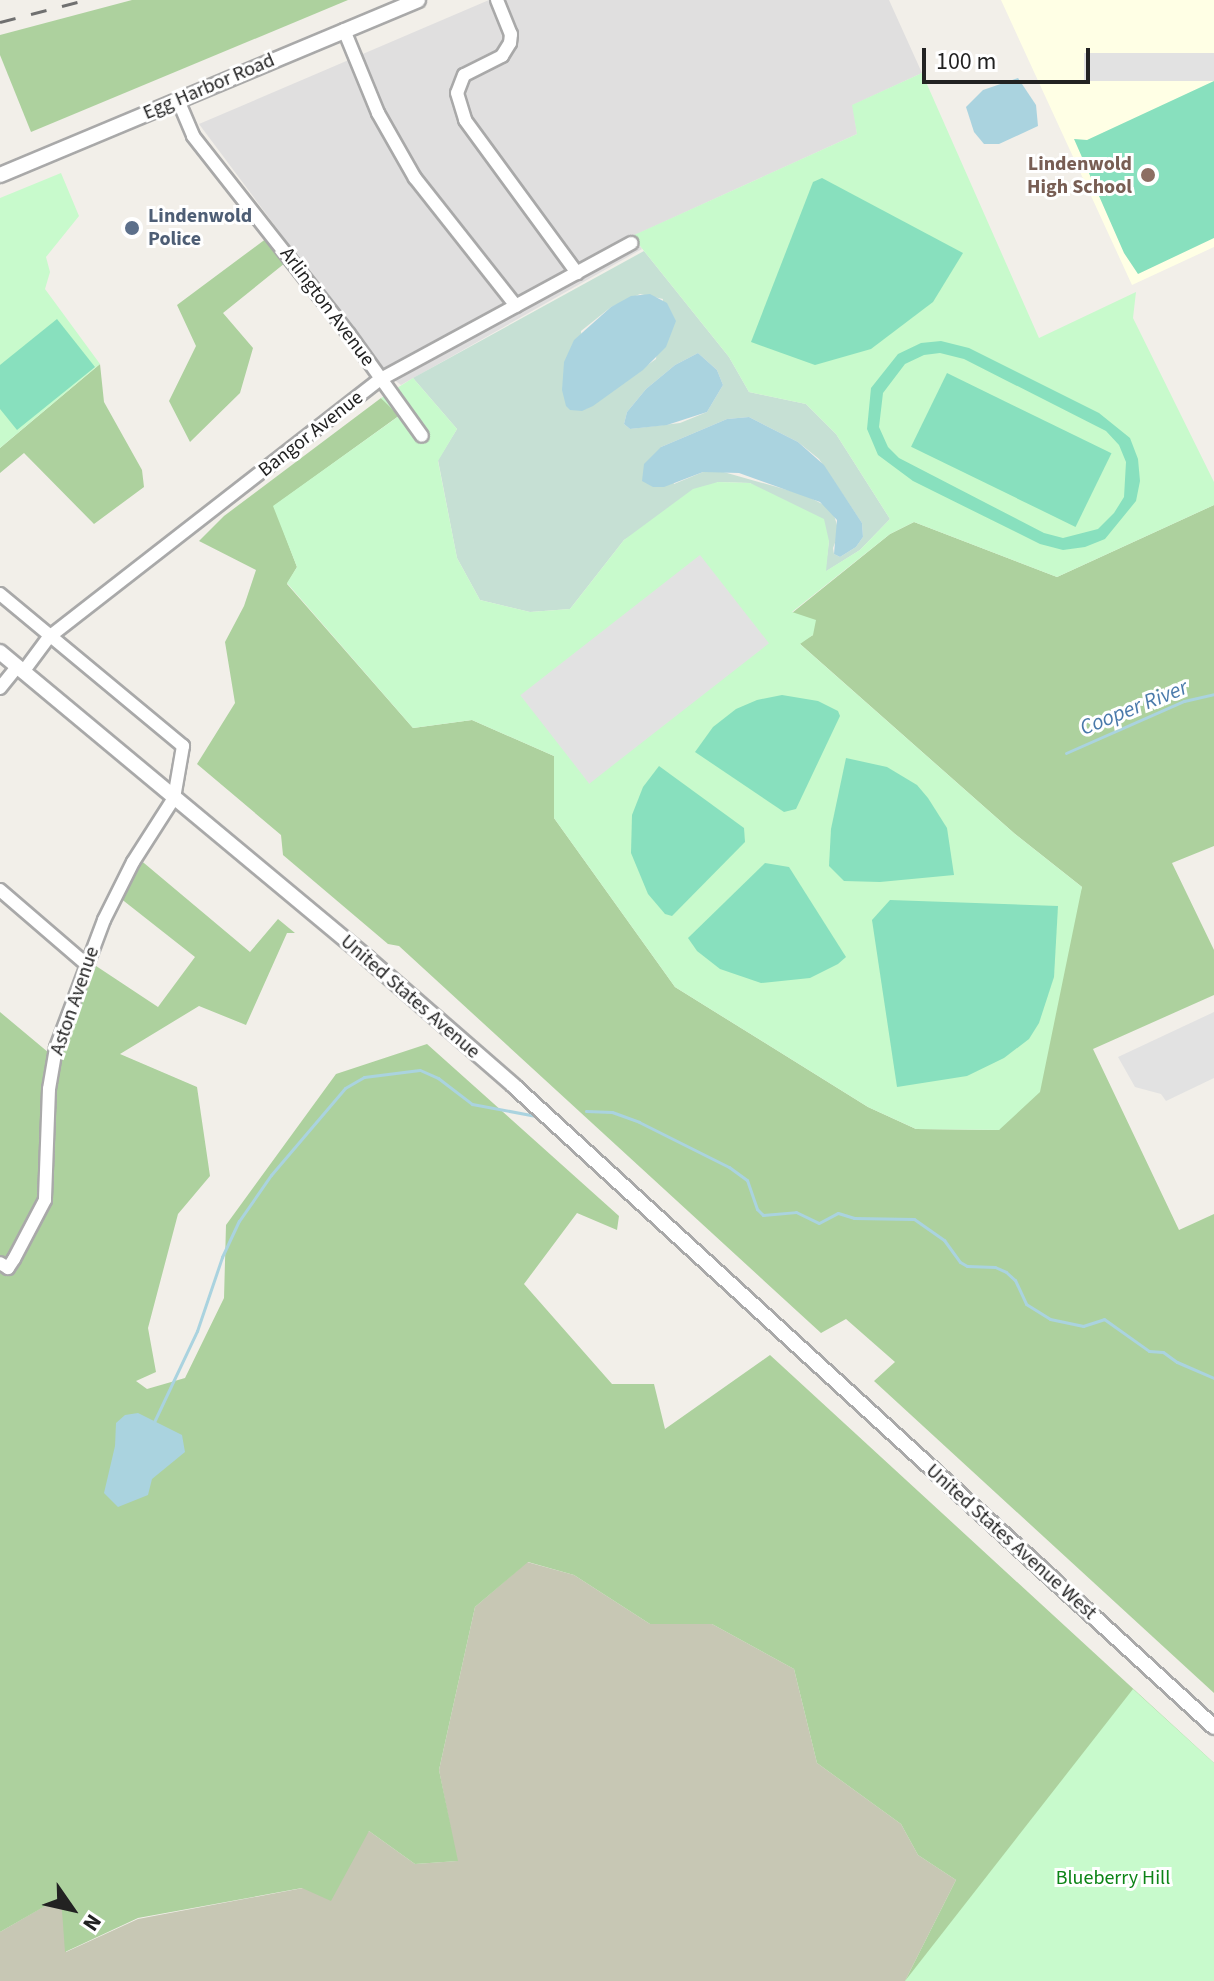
<!DOCTYPE html>
<html>
<head>
<meta charset="utf-8">
<style>
	body { margin:0 }
	#map { position:relative; width:1214px; height:1981px; overflow:hidden; background:#f2efe9; font-family:"Source Sans 3",sans-serif }
	div>[style] { position:absolute }
	.residential>* { inset:0; background:#e0dfdf }
	.education>* { inset:0; background:#ffffe5 }
	.construction>* { inset:0; background:#c7c7b4 }
	.forest>* { inset:0; background:#add19e }
	.wetland>* { inset:0; background:#c6e0d4 }
	.park>* { inset:0; background:#c8facc }
	.pitch>* { inset:0; background:#88e0be; transform-origin:0 0 }
	.parking>* { inset:0; background:#e2e2e2; transform-origin:0 0 }
	.water>* { inset:0; background:#aad3df }
	.stream>* { height:3px; margin:-1.5px; padding:0 1.5px; transform-origin:1.5px; border-radius:1.5px; background:#aad3df }
	.roads { filter:drop-shadow(2px 0 #a9a9a9) drop-shadow(-2px 0 #a9a9a9) drop-shadow(0 2px #a9a9a9) drop-shadow(0 -2px #a9a9a9) }
	.minor>* { height:12px; margin:-6px; padding:0 6px; transform-origin:6px; border-radius:6px; background:#fff }
	.tertiary>* { height:14px; margin:-7px; padding:0 7px; transform-origin:7px; border-radius:7px; background:#fff }
	.rail>* { height:3px; margin-top:-1.5px; transform-origin:0; background:repeating-linear-gradient(90deg,#707070 0 16px,transparent 0 32px) }
	.dots>* { width:22px; height:22px; translate:-50% -50%; box-sizing:border-box; border:4px solid #fff; border-radius:50% }
	span { translate:-50% -50%; white-space:nowrap; text-align:center; line-height:1.15; -webkit-text-stroke:6px #fff; paint-order:stroke }
	.street-label { font-size:20px; color:#222 }
	.education-label { font-size:20px; color:#785e54; font-weight:700 }
	.right { translate:-100% -50%; text-align:right }
	.service-label { font-size:20px; color:#4e5e75; font-weight:700 }
	.left { translate:0 -50%; text-align:left }
	.park-label { font-size:20px; color:#0c8416 }
	.water-label { font-size:22px; color:#4a7aab; font-style:italic }
	.north { position:absolute; left:32px; top:1869px; width:80px; height:80px; -webkit-text-stroke:6px #fff; paint-order:stroke; rotate:124deg; font-size:22px; font-weight:700; line-height:32px; text-align:center; color:#222 }
	.north::after { content:''; display:block; margin:auto; width:28px; height:36px; background:#222; clip-path:polygon(50% 0,100% 100%,50% 72%,0 100%) }
	.scale { position:absolute; left:922px; top:48px; width:168px; height:36px; box-sizing:border-box; border:4px solid #222; border-top:0; padding-left:10px; font-size:24px; line-height:28px; white-space:nowrap; color:#222; -webkit-text-stroke:6px #fff; paint-order:stroke }
</style>
</head>
<body>
<div id="map">
	<div class="residential">
		<div style="clip-path:polygon(489px 0,889px 0,922px 73px,853px 105px,857px 134px,633px 236px,642px 249px,401px 385px,385px 373px,199px 124px)"></div>
	</div>
	<div class="education">
		<div style="clip-path:polygon(1001px 0,1214px 0,1214px 247px,1132px 285px)"></div>
	</div>
	<div class="construction">
		<div style="clip-path:polygon(527px 1562px,574px 1575px,650px 1624px,712px 1624px,794px 1669px,817px 1763px,901px 1824px,918px 1855px,956px 1880px,905px 1981px,0 1981px,0 1932px,62px 1896px,66px 1952px,138px 1919px,303px 1888px,369px 1831px,415px 1864px,457px 1861px,439px 1770px,475px 1607px)"></div>
	</div>
	<div class="forest">
		<div style="clip-path:polygon(132px 0,348px 0,31px 132px,0 55px,0 35px)"></div>
		<div style="clip-path:polygon(271px 235px,290px 259px,223px 313px,253px 348px,240px 393px,190px 442px,169px 401px,196px 346px,177px 305px)"></div>
		<div style="clip-path:polygon(100px 364px,104px 402px,142px 470px,144px 487px,94px 524px,24px 453px,0 473px,0 448px)"></div>
		<div style="clip-path:polygon(381px 398px,400px 415px,274px 506px,297px 567px,287px 584px,413px 728px,472px 720px,554px 756px,554px 818px,675px 987px,868px 1107px,916px 1129px,999px 1130px,1082px 887px,1015px 834px,799px 643px,813px 635px,792px 613px,890px 534px,914px 522px,1057px 577px,1214px 505px,1214px 846px,1172px 863px,1214px 950px,1214px 995px,1093px 1049px,1179px 1230px,1214px 1214px,1214px 1693px,874px 1381px,895px 1362px,846px 1319px,821px 1333px,399px 946px,388px 944px,283px 855px,281px 835px,197px 764px,235px 703px,225px 642px,244px 606px,256px 570px,199px 541px,224px 516px)"></div>
		<div style="clip-path:polygon(138px 858px,250px 952px,278px 919px,295px 933px,287px 933px,246px 1025px,199px 1006px,120px 1054px,197px 1087px,210px 1176px,178px 1214px,148px 1328px,156px 1372px,136px 1381px,147px 1389px,185px 1378px,224px 1298px,226px 1225px,336px 1074px,427px 1044px,619px 1216px,617px 1230px,577px 1213px,524px 1284px,612px 1384px,654px 1384px,665px 1429px,770px 1355px,1214px 1763px,1214px 1981px,905px 1981px,956px 1880px,918px 1855px,901px 1824px,817px 1763px,794px 1669px,712px 1624px,650px 1624px,574px 1575px,528px 1562px,475px 1607px,439px 1770px,458px 1861px,415px 1864px,369px 1831px,331px 1901px,302px 1888px,138px 1918px,65px 1952px,61px 1897px,0 1932px,0 1012px,55px 1058px,87px 960px,158px 1007px,195px 957px,115px 894px)"></div>
	</div>
	<div class="wetland">
		<div style="clip-path:polygon(evenodd,644px 251px,729px 357px,749px 392px,806px 404px,836px 434px,890px 519px,860px 550px,825px 572px,829px 541px,750px 483px,718px 482px,624px 540px,570px 609px,530px 612px,480px 600px,457px 558px,438px 460px,457px 429px,413px 378px,644px 251px,640px 294px,663px 299px,656px 359px,586px 409px,581px 331px,611px 307px,640px 294px,644px 251px,698px 353px,717px 370px,723px 385px,707px 412px,680px 423px,630px 429px,624px 424px,627px 412px,646px 389px,675px 365px,698px 353px,644px 251px,749px 417px,798px 442px,819px 459px,862px 523px,863px 537px,856px 547px,840px 557px,834px 554px,833px 548px,839px 532px,834px 515px,826px 506px,805px 495px,720px 471px,703px 472px,674px 484px,661px 447px,727px 419px,749px 417px)"></div>
	</div>
	<div class="park">
		<div style="clip-path:polygon(922px 73px,1039px 338px,1136px 292px,1133px 318px,1214px 482px,1214px 505px,1057px 577px,914px 522px,890px 534px,792px 612px,816px 620px,813px 635px,800px 644px,1015px 834px,1082px 887px,1040px 1092px,999px 1130px,916px 1129px,868px 1107px,675px 987px,554px 818px,554px 756px,472px 720px,413px 728px,287px 583px,297px 567px,273px 506px,399px 416px,381px 398px,413px 378px,457px 429px,438px 461px,457px 558px,480px 600px,530px 612px,570px 609px,624px 540px,693px 489px,718px 482px,750px 483px,824px 519px,829px 541px,826px 571px,860px 550px,890px 519px,836px 434px,806px 404px,749px 392px,729px 357px,632px 236px,857px 134px,852px 105px)"></div>
		<div style="clip-path:polygon(61px 173px,79px 216px,46px 257px,50px 272px,45px 289px,100px 364px,0 448px,0 198px)"></div>
		<div style="clip-path:polygon(1133px 1689px,1214px 1763px,1214px 1981px,905px 1981px)"></div>
	</div>
	<div class="pitch">
		<div style="clip-path:polygon(1214px 81px,1214px 238px,1138px 274px,1124px 253px,1074px 139px,1087px 140px)"></div>
		<div style="clip-path:polygon(822px 178px,963px 253px,933px 302px,871px 349px,815px 365px,751px 342px,813px 182px)"></div>
		<div style="clip-path:polygon(57px 319px,95px 367px,17px 430px,0 409px,0 365px)"></div>
		<div style="clip-path:polygon(evenodd,941px 341px,969px 348px,1099px 413px,1130px 438px,1138px 459px,1140px 481px,1136px 501px,1105px 539px,1085px 547px,1063px 550px,1040px 544px,913px 481px,878px 455px,867px 429px,871px 388px,898px 354px,921px 343px,941px 341px,940px 353px,964px 359px,1106px 431px,1119px 445px,1126px 462px,1124px 497px,1114px 513px,1098px 529px,1063px 538px,1044px 533px,899px 458px,888px 447px,879px 427px,883px 393px,905px 364px,924px 355px,940px 353px)"></div>
		<div style="left:947px;top:373px;width:183px;height:82px;rotate:26deg"></div>
		<div style="clip-path:polygon(782px 695px,818px 701px,838px 711px,840px 716px,796px 809px,784px 812px,695px 752px,713px 727px,736px 709px,757px 700px)"></div>
		<div style="clip-path:polygon(846px 758px,887px 767px,917px 785px,928px 798px,947px 828px,954px 875px,880px 882px,844px 881px,829px 866px,831px 829px)"></div>
		<div style="clip-path:polygon(659px 766px,744px 828px,745px 842px,672px 916px,665px 914px,648px 894px,631px 853px,632px 815px,643px 787px)"></div>
		<div style="clip-path:polygon(765px 863px,789px 867px,846px 957px,838px 964px,810px 978px,761px 983px,720px 969px,697px 951px,688px 938px)"></div>
		<div style="clip-path:polygon(890px 900px,1058px 906px,1054px 977px,1039px 1023px,1029px 1039px,1004px 1058px,967px 1076px,897px 1087px,872px 920px)"></div>
	</div>
	<div class="parking">
		<div style="left:1214px;top:53px;width:28px;height:130px;rotate:90deg"></div>
		<div style="left:700px;top:555px;width:112px;height:228px;rotate:52deg"></div>
		<div style="clip-path:polygon(1214px 1012px,1214px 1078px,1166px 1101px,1161px 1094px,1135px 1087px,1118px 1057px)"></div>
	</div>
	<div class="water">
		<div style="clip-path:polygon(1018px 78px,1036px 105px,1038px 126px,999px 144px,984px 144px,974px 132px,966px 107px,983px 90px)"></div>
		<div style="clip-path:polygon(650px 294px,667px 303px,676px 321px,666px 347px,643px 370px,593px 406px,582px 411px,570px 410px,566px 406px,562px 390px,564px 362px,574px 340px,611px 307px,631px 296px)"></div>
		<div style="clip-path:polygon(698px 353px,717px 370px,723px 385px,707px 412px,667px 425px,630px 429px,624px 424px,627px 412px,646px 389px,675px 365px)"></div>
		<div style="clip-path:polygon(749px 417px,798px 442px,824px 465px,862px 523px,863px 537px,856px 547px,840px 557px,834px 554px,837px 520px,820px 502px,739px 473px,703px 472px,664px 487px,653px 487px,642px 481px,644px 464px,661px 447px,727px 419px)"></div>
		<div style="clip-path:polygon(138px 1413px,182px 1435px,185px 1452px,152px 1479px,148px 1495px,118px 1507px,104px 1493px,115px 1446px,116px 1423px,125px 1415px)"></div>
	</div>
	<div class="stream">
		<div style="left:1066px;top:753px;width:129px;rotate:-23.8deg"></div>
		<div style="left:1184px;top:701px;width:31px;rotate:-13deg"></div>
		<div style="left:586px;top:1111px;width:26px;rotate:2deg"></div>
		<div style="left:612px;top:1112px;width:29px;rotate:20deg"></div>
		<div style="left:639px;top:1122px;width:101px;rotate:26.6deg"></div>
		<div style="left:729px;top:1167px;width:22px;rotate:36deg"></div>
		<div style="left:747px;top:1180px;width:31px;rotate:71deg"></div>
		<div style="left:757px;top:1209px;width:8px;rotate:45deg"></div>
		<div style="left:763px;top:1215px;width:33px;rotate:-5deg"></div>
		<div style="left:796px;top:1212px;width:25px;rotate:26deg"></div>
		<div style="left:819px;top:1223px;width:21px;rotate:-28deg"></div>
		<div style="left:838px;top:1213px;width:17px;rotate:17deg"></div>
		<div style="left:854px;top:1218px;width:60px;rotate:1deg"></div>
		<div style="left:914px;top:1219px;width:37px;rotate:35deg"></div>
		<div style="left:944px;top:1240px;width:27px;rotate:54deg"></div>
		<div style="left:960px;top:1262px;width:8px;rotate:30deg"></div>
		<div style="left:967px;top:1266px;width:28px;rotate:2deg"></div>
		<div style="left:995px;top:1267px;width:12px;rotate:24deg"></div>
		<div style="left:1006px;top:1272px;width:12px;rotate:42deg"></div>
		<div style="left:1015px;top:1280px;width:26px;rotate:65deg"></div>
		<div style="left:1026px;top:1304px;width:28px;rotate:32deg"></div>
		<div style="left:1050px;top:1319px;width:34px;rotate:12deg"></div>
		<div style="left:1083px;top:1326px;width:22px;rotate:-18deg"></div>
		<div style="left:1104px;top:1319px;width:55px;rotate:35.4deg"></div>
		<div style="left:1149px;top:1351px;width:14px;rotate:4deg"></div>
		<div style="left:1163px;top:1352px;width:17px;rotate:36deg"></div>
		<div style="left:1177px;top:1362px;width:40px;rotate:23.4deg"></div>
		<div style="left:154px;top:1422px;width:101px;rotate:-64.7deg"></div>
		<div style="left:197px;top:1331px;width:78px;rotate:-71.3deg"></div>
		<div style="left:222px;top:1257px;width:40px;rotate:-65deg"></div>
		<div style="left:239px;top:1221px;width:56px;rotate:-55.2deg"></div>
		<div style="left:271px;top:1175px;width:114px;rotate:-49.6deg"></div>
		<div style="left:345px;top:1088px;width:22px;rotate:-30deg"></div>
		<div style="left:364px;top:1077px;width:56px;rotate:-7.1deg"></div>
		<div style="left:420px;top:1070px;width:20px;rotate:24deg"></div>
		<div style="left:438px;top:1078px;width:43px;rotate:37.4deg"></div>
		<div style="left:472px;top:1104px;width:65px;rotate:10.6deg"></div>
	</div>
	<div class="roads">
		<div class="minor">
			<div style="left:497px;top:0;width:37px;rotate:68deg"></div>
			<div style="left:511px;top:34px;width:9px;rotate:96deg"></div>
			<div style="left:510px;top:43px;width:15px;rotate:122deg"></div>
			<div style="left:502px;top:56px;width:42px;rotate:153.4deg"></div>
			<div style="left:464px;top:75px;width:19px;rotate:111deg"></div>
			<div style="left:457px;top:93px;width:28px;rotate:73deg"></div>
			<div style="left:465px;top:120px;width:190px;rotate:53.8deg"></div>
			<div style="left:344px;top:30px;width:90px;rotate:67.7deg"></div>
			<div style="left:378px;top:113px;width:75px;rotate:60.4deg"></div>
			<div style="left:415px;top:178px;width:163px;rotate:51.7deg"></div>
			<div style="left:178px;top:100px;width:39px;rotate:67deg"></div>
			<div style="left:193px;top:136px;width:252px;rotate:51.8deg"></div>
			<div style="left:349px;top:334px;width:125px;rotate:54.4deg"></div>
			<div style="left:0;top:594px;width:238px;rotate:39.7deg"></div>
			<div style="left:183px;top:746px;width:53px;rotate:99.8deg"></div>
			<div style="left:174px;top:798px;width:76px;rotate:122.6deg"></div>
			<div style="left:133px;top:862px;width:65px;rotate:116.6deg"></div>
			<div style="left:104px;top:920px;width:137px;rotate:110.6deg"></div>
			<div style="left:56px;top:1048px;width:42px;rotate:99.7deg"></div>
			<div style="left:49px;top:1089px;width:111px;rotate:92.1deg"></div>
			<div style="left:45px;top:1200px;width:67px;rotate:117.7deg"></div>
			<div style="left:14px;top:1259px;width:11px;rotate:124deg"></div>
			<div style="left:8px;top:1268px;width:9px;rotate:-148deg"></div>
			<div style="left:23px;top:672px;width:44px;rotate:-53.4deg"></div>
			<div style="left:49px;top:637px;width:420px;rotate:-37.9deg"></div>
			<div style="left:381px;top:379px;width:285px;rotate:-28.5deg"></div>
			<div style="left:0;top:688px;width:27px;rotate:-51deg"></div>
			<div style="left:0;top:890px;width:113px;rotate:40.7deg"></div>
		</div>
		<div class="tertiary">
			<div style="left:0;top:175px;width:453px;rotate:-22.7deg"></div>
			<div style="left:0;top:652px;width:478px;rotate:39.8deg"></div>
			<div style="left:367px;top:958px;width:195px;rotate:41deg"></div>
			<div style="left:514px;top:1086px;width:949px;rotate:42.48deg"></div>
		</div>
	</div>
	<div class="rail">
		<div style="left:0;top:22px;width:88px;rotate:-14.5deg"></div>
	</div>
	<div class="dots">
		<div style="left:1148px;top:175px;background:#8d6e63"></div>
		<div style="left:132px;top:228px;background:#5c6f8a"></div>
	</div>
	<div class="street-label">
		<span style="left:209px;top:87px;rotate:-23deg">Egg Harbor Road</span>
		<span style="left:327px;top:307px;rotate:53deg">Arlington Avenue</span>
		<span style="left:311px;top:434px;rotate:-38deg">Bangor Avenue</span>
		<span style="left:410px;top:997px;rotate:41deg">United States Avenue</span>
		<span style="left:75px;top:1001px;rotate:-71deg">Aston Avenue</span>
		<span style="left:1011px;top:1542px;rotate:42deg">United States Avenue West</span>
	</div>
	<div class="education-label">
		<span class="right" style="left:1132px;top:176px">Lindenwold<br>High School</span>
	</div>
	<div class="service-label">
		<span class="left" style="left:148px;top:228px">Lindenwold<br>Police</span>
	</div>
	<div class="park-label">
		<span style="left:1113px;top:1878px">Blueberry Hill</span>
	</div>
	<div class="water-label">
		<span style="left:1134px;top:708px;rotate:-22deg">Cooper River</span>
	</div>
	<div class="north">N</div>
	<div class="scale">100 m</div>
</div>
</body>
</html>
